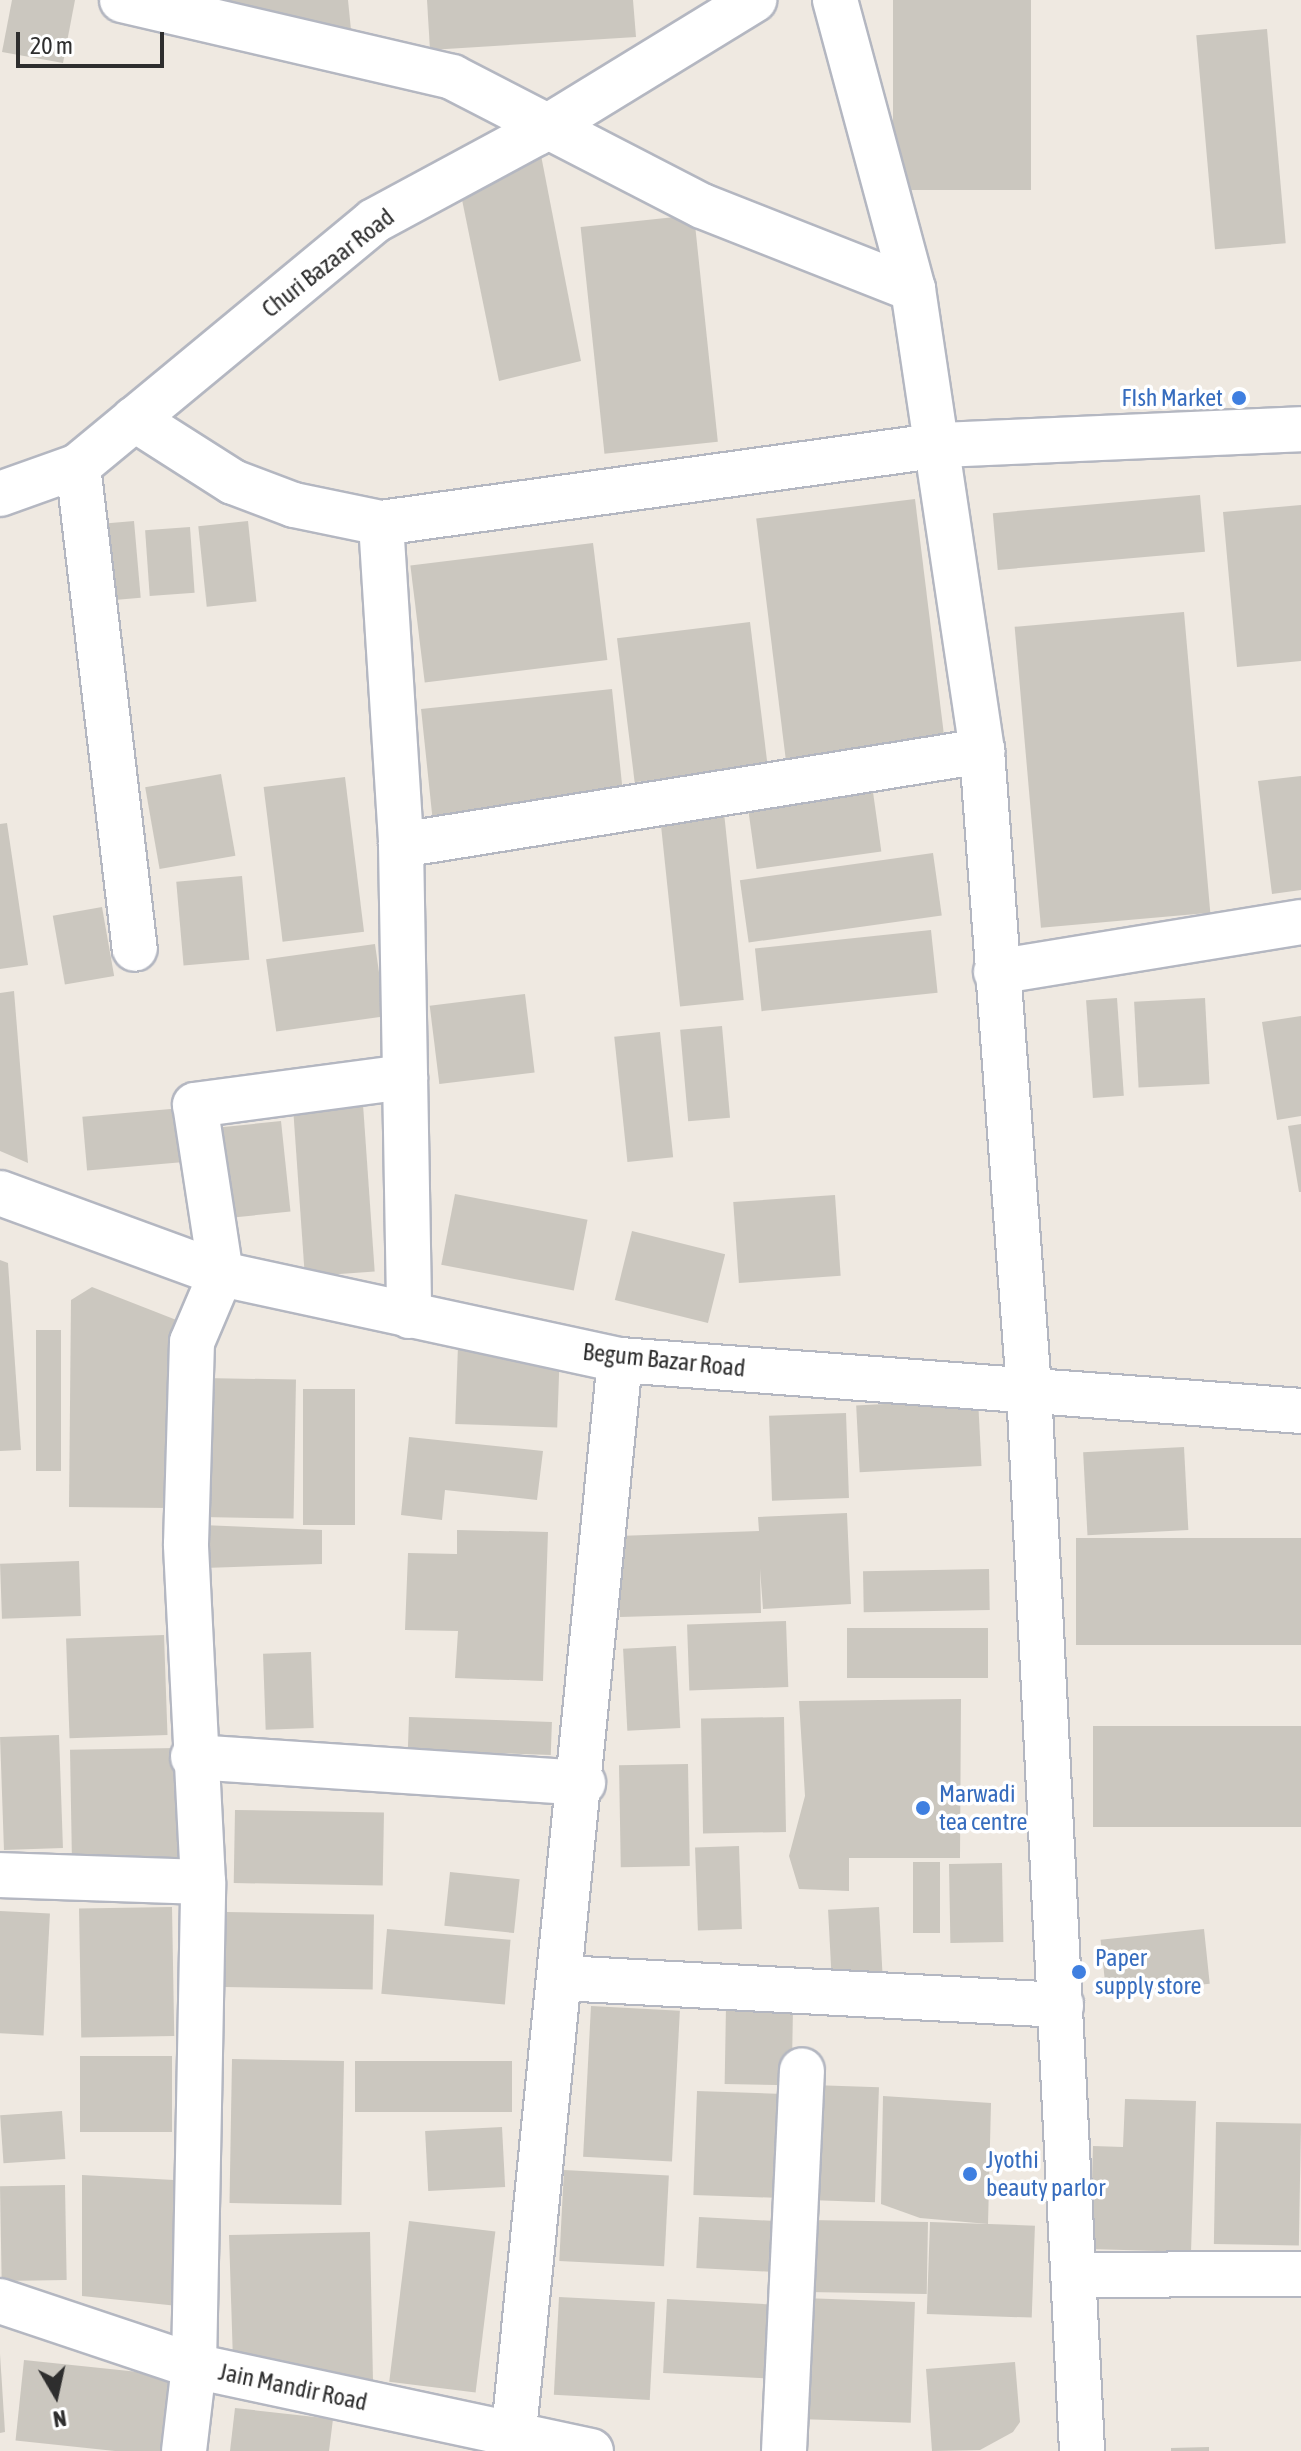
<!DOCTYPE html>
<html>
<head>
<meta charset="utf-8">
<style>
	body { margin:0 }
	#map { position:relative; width:1301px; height:2451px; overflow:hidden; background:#efe9e1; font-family:"Asap Condensed",sans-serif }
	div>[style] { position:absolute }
	.building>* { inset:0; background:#cbc7bf; transform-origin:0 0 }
	.roads { filter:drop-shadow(2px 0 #b4b7c1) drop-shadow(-2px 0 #b4b7c1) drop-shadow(0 2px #b4b7c1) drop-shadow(0 -2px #b4b7c1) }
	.minor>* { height:44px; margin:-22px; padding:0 22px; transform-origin:22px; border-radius:22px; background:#fff }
	.tertiary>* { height:44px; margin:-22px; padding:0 22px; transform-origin:22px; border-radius:22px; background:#fff }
	.dots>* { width:22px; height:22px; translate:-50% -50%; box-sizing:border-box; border:4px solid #fff; border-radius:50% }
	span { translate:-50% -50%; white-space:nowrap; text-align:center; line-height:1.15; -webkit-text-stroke:7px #fff; paint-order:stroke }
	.street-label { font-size:24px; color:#2e2e2e }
	.shop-label { font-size:24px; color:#366cbe }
	.right { translate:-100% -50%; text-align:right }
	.left { translate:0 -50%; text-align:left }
	.north { position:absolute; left:16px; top:2355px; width:80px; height:80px; -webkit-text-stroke:6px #fff; paint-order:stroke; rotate:171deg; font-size:22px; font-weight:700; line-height:32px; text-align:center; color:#2e2e2e }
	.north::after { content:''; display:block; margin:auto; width:28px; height:36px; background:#2e2e2e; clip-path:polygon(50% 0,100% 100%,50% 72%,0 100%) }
	.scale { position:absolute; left:16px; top:32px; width:148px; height:36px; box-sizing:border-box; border:4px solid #2e2e2e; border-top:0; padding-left:10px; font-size:24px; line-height:28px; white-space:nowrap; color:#2e2e2e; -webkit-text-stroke:6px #fff; paint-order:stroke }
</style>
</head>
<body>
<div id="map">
	<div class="building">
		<div style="clip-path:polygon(12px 0,75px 0,63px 63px,2px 52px)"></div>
		<div style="clip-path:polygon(223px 0,348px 0,352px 40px,225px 20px)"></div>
		<div style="clip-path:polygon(427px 0,633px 0,636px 37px,430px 50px)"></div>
		<div style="left:893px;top:0;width:138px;height:190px"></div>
		<div style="left:1267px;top:29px;width:215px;height:71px;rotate:85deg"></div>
		<div style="clip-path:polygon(539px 145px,581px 361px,499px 381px,459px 185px)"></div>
		<div style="left:694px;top:215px;width:228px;height:114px;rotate:84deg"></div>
		<div style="left:1200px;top:495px;width:57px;height:208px;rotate:85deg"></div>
		<div style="left:915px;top:499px;width:251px;height:160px;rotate:83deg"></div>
		<div style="clip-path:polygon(1301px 505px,1301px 661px,1237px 667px,1223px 512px)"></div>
		<div style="left:134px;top:521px;width:77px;height:35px;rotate:85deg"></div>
		<div style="left:248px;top:521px;width:81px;height:50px;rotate:84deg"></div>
		<div style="left:190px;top:527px;width:66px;height:45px;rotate:86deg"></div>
		<div style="left:593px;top:543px;width:118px;height:184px;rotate:83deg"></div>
		<div style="left:1184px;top:612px;width:302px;height:170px;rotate:85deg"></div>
		<div style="left:750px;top:622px;width:145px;height:134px;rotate:83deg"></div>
		<div style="left:612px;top:689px;width:109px;height:192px;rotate:84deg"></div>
		<div style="left:221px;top:774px;width:83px;height:77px;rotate:80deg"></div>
		<div style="clip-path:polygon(1301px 776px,1301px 890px,1272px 894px,1258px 781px)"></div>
		<div style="left:345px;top:777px;width:156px;height:82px;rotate:83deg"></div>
		<div style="left:873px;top:792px;width:60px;height:126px;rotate:82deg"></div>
		<div style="left:723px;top:803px;width:198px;height:64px;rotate:84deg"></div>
		<div style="clip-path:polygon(7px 823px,28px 965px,0 969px,0 824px)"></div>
		<div style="left:933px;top:853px;width:63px;height:195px;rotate:82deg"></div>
		<div style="left:242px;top:876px;width:84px;height:66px;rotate:85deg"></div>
		<div style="left:102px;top:907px;width:70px;height:50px;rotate:80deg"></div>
		<div style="left:931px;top:930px;width:63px;height:177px;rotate:84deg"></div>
		<div style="left:375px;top:944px;width:73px;height:110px;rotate:82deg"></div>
		<div style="clip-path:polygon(14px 991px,28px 1163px,0 1151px,0 993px)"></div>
		<div style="left:525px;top:994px;width:79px;height:96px;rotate:83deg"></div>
		<div style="left:1117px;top:998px;width:98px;height:31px;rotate:86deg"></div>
		<div style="left:1205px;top:998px;width:86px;height:71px;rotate:87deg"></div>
		<div style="clip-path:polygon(1301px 1016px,1301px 1116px,1277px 1120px,1262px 1022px)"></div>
		<div style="left:722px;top:1026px;width:92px;height:42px;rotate:85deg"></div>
		<div style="left:660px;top:1032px;width:126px;height:46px;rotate:84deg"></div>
		<div style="left:362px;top:1090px;width:182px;height:70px;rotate:86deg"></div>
		<div style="left:182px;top:1108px;width:54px;height:100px;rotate:85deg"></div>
		<div style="left:281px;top:1121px;width:91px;height:60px;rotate:84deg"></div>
		<div style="clip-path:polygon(1301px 1124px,1301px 1192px,1299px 1192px,1288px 1126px)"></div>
		<div style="left:455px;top:1194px;width:135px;height:72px;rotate:11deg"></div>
		<div style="left:835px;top:1195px;width:81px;height:102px;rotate:86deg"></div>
		<div style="left:632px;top:1231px;width:96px;height:71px;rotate:14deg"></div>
		<div style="clip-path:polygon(0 1260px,8px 1263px,21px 1450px,0 1451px)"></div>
		<div style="clip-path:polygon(92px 1287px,179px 1321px,168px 1508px,69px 1507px,71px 1300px)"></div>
		<div style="left:61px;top:1330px;width:141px;height:25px;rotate:90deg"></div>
		<div style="left:458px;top:1345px;width:102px;height:79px;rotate:2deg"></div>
		<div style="left:204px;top:1378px;width:92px;height:139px;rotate:1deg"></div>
		<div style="left:303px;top:1389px;width:52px;height:136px"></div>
		<div style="left:978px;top:1399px;width:67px;height:122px;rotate:87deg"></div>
		<div style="left:846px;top:1413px;width:85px;height:77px;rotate:88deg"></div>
		<div style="clip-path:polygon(409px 1437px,543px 1451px,537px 1500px,445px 1490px,442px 1520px,401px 1515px)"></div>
		<div style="left:1184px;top:1447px;width:83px;height:101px;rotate:87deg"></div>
		<div style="clip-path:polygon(847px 1513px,851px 1604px,763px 1609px,760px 1569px,761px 1613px,620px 1617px,618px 1536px,759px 1531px,758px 1517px)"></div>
		<div style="clip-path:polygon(202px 1525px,322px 1530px,322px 1564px,204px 1568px)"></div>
		<div style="clip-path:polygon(457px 1530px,548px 1532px,543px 1681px,455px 1678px,458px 1631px,405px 1630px,408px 1553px,457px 1554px)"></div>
		<div style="left:1301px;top:1538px;width:107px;height:225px;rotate:90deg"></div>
		<div style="left:79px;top:1561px;width:55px;height:79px;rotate:88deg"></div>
		<div style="left:989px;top:1569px;width:41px;height:126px;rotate:89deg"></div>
		<div style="left:786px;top:1621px;width:66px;height:99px;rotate:88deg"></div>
		<div style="left:988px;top:1628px;width:50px;height:141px;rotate:90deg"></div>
		<div style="left:164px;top:1635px;width:100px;height:98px;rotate:88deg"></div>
		<div style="left:676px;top:1646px;width:82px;height:53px;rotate:87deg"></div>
		<div style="left:311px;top:1652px;width:76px;height:48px;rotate:88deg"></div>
		<div style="clip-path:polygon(961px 1699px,960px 1858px,849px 1858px,849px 1891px,799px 1889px,789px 1856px,805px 1796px,799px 1701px)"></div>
		<div style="left:409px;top:1717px;width:143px;height:33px;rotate:2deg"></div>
		<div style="left:784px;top:1717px;width:115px;height:83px;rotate:89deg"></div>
		<div style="left:1301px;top:1726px;width:101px;height:208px;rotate:90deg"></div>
		<div style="left:59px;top:1735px;width:113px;height:59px;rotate:88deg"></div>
		<div style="left:177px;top:1748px;width:117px;height:107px;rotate:89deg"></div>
		<div style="left:688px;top:1764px;width:102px;height:69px;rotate:89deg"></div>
		<div style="left:235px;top:1810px;width:149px;height:73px;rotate:1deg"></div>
		<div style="left:739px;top:1846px;width:83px;height:44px;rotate:88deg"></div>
		<div style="left:913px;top:1862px;width:27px;height:71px"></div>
		<div style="left:1002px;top:1863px;width:79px;height:53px;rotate:89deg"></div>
		<div style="left:450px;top:1872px;width:70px;height:54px;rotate:6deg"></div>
		<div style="left:172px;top:1907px;width:129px;height:93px;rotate:89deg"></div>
		<div style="left:879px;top:1907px;width:64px;height:51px;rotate:87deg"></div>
		<div style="left:0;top:1911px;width:50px;height:122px;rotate:3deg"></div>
		<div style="left:226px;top:1912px;width:148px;height:75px;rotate:1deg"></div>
		<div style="left:387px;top:1929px;width:124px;height:65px;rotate:5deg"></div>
		<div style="left:1204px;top:1929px;width:55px;height:104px;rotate:84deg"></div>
		<div style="left:591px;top:2006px;width:89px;height:151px;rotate:3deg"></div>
		<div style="left:726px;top:2006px;width:67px;height:78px;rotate:1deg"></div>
		<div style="left:172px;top:2056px;width:76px;height:92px;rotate:90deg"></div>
		<div style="left:232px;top:2059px;width:112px;height:144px;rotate:1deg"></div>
		<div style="left:512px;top:2061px;width:51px;height:157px;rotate:90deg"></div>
		<div style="left:812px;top:2085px;width:67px;height:115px;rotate:2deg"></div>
		<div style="left:697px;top:2091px;width:94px;height:104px;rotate:2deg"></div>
		<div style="clip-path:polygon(883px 2096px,991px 2103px,988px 2224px,920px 2218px,881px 2204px)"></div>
		<div style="clip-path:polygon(1125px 2099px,1196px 2101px,1191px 2252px,1090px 2249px,1093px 2146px,1123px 2147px)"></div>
		<div style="left:62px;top:2111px;width:48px;height:62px;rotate:86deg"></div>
		<div style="left:1216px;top:2122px;width:85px;height:122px;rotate:1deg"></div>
		<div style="left:502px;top:2127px;width:60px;height:77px;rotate:87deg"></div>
		<div style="left:564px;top:2170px;width:105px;height:91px;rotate:3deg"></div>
		<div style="clip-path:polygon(82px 2175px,174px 2180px,178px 2306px,82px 2296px)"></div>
		<div style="left:65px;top:2185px;width:95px;height:65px;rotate:89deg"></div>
		<div style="left:699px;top:2217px;width:85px;height:51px;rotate:3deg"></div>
		<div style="left:808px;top:2220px;width:120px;height:72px;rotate:1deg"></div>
		<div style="left:409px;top:2221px;width:87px;height:162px;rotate:7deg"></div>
		<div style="left:930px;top:2222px;width:105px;height:92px;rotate:2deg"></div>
		<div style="clip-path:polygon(370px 2232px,373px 2382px,233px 2361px,229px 2235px)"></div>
		<div style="left:559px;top:2297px;width:96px;height:98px;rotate:3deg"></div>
		<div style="left:803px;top:2298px;width:112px;height:121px;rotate:2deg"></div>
		<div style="left:667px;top:2299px;width:108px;height:74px;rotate:3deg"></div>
		<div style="clip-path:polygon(0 2354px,5px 2432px,0 2433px)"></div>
		<div style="left:24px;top:2360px;width:156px;height:81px;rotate:6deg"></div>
		<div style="clip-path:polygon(1015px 2362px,1020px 2422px,1013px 2432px,980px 2450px,932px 2451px,926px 2369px)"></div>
		<div style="clip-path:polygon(235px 2408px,333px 2419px,329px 2451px,230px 2451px)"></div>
		<div style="clip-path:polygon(1209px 2447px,1209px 2451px,1171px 2451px,1171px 2448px)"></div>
	</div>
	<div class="roads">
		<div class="minor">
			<div style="left:122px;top:0;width:339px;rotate:13.1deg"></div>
			<div style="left:452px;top:77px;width:281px;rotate:27.3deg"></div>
			<div style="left:702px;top:206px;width:227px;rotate:21.5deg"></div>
			<div style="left:835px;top:0;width:299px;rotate:74.9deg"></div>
			<div style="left:913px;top:289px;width:467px;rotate:81.5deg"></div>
			<div style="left:982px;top:751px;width:640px;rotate:85.79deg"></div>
			<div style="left:1029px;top:1389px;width:1063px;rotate:87.14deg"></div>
			<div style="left:134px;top:419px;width:117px;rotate:32.5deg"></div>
			<div style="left:233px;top:482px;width:65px;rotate:20.7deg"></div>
			<div style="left:294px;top:505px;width:89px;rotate:11.7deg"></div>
			<div style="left:381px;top:523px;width:565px;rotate:-7.93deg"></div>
			<div style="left:941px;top:445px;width:360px;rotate:-2.5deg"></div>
			<div style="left:78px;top:466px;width:486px;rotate:83.3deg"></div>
			<div style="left:381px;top:523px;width:323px;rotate:86.4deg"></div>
			<div style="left:401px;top:845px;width:471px;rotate:89deg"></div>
			<div style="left:401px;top:845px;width:589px;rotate:-9.19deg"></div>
			<div style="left:996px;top:972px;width:309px;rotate:-9.3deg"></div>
			<div style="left:0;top:1193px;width:235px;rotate:20.1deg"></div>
			<div style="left:221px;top:1274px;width:408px;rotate:12.2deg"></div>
			<div style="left:620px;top:1360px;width:683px;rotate:4.28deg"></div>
			<div style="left:193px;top:1757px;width:391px;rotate:3.8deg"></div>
			<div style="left:0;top:1875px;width:203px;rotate:2deg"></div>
			<div style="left:562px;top:1978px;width:500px;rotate:3.1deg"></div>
			<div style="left:1074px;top:2275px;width:227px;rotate:-0.3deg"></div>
			<div style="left:0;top:2301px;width:205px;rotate:18.5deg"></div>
			<div style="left:194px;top:2366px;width:406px;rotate:12.1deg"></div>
			<div style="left:184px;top:2451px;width:86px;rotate:-83.3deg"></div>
			<div style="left:194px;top:2366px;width:484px;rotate:-88.9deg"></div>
			<div style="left:203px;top:1882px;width:338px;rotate:-92.9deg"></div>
			<div style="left:186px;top:1544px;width:202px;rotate:-88.3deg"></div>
			<div style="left:192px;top:1342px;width:74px;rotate:-66.9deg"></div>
			<div style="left:221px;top:1274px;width:171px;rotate:-98.7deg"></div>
			<div style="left:195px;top:1105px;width:212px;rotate:-7.6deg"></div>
			<div style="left:512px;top:2451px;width:1096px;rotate:-84.35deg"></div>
			<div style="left:784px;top:2451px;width:381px;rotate:-87.3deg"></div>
		</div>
		<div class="tertiary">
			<div style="left:0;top:494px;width:83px;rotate:-19.7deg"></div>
			<div style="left:78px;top:466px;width:384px;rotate:-39.6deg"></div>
			<div style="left:374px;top:221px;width:185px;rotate:-28.4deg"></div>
			<div style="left:537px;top:133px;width:255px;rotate:-31.5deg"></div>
		</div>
	</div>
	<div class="dots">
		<div style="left:1239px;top:398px;background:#3f7fe0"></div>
		<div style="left:923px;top:1808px;background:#3f7fe0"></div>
		<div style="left:1079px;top:1972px;background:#3f7fe0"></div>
		<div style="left:970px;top:2174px;background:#3f7fe0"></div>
	</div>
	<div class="street-label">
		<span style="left:328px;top:263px;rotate:-38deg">Churi Bazaar Road</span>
		<span style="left:664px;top:1360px;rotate:6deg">Begum Bazar Road</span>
		<span style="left:293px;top:2387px;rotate:12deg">Jain Mandir Road</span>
	</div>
	<div class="shop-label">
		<span class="right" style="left:1223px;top:398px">FIsh Market</span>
		<span class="left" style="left:939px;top:1808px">Marwadi<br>tea centre</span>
		<span class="left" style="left:1095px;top:1972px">Paper<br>supply store</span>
		<span class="left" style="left:986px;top:2174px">Jyothi<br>beauty parlor</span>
	</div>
	<div class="north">N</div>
	<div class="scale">20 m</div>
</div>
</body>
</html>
